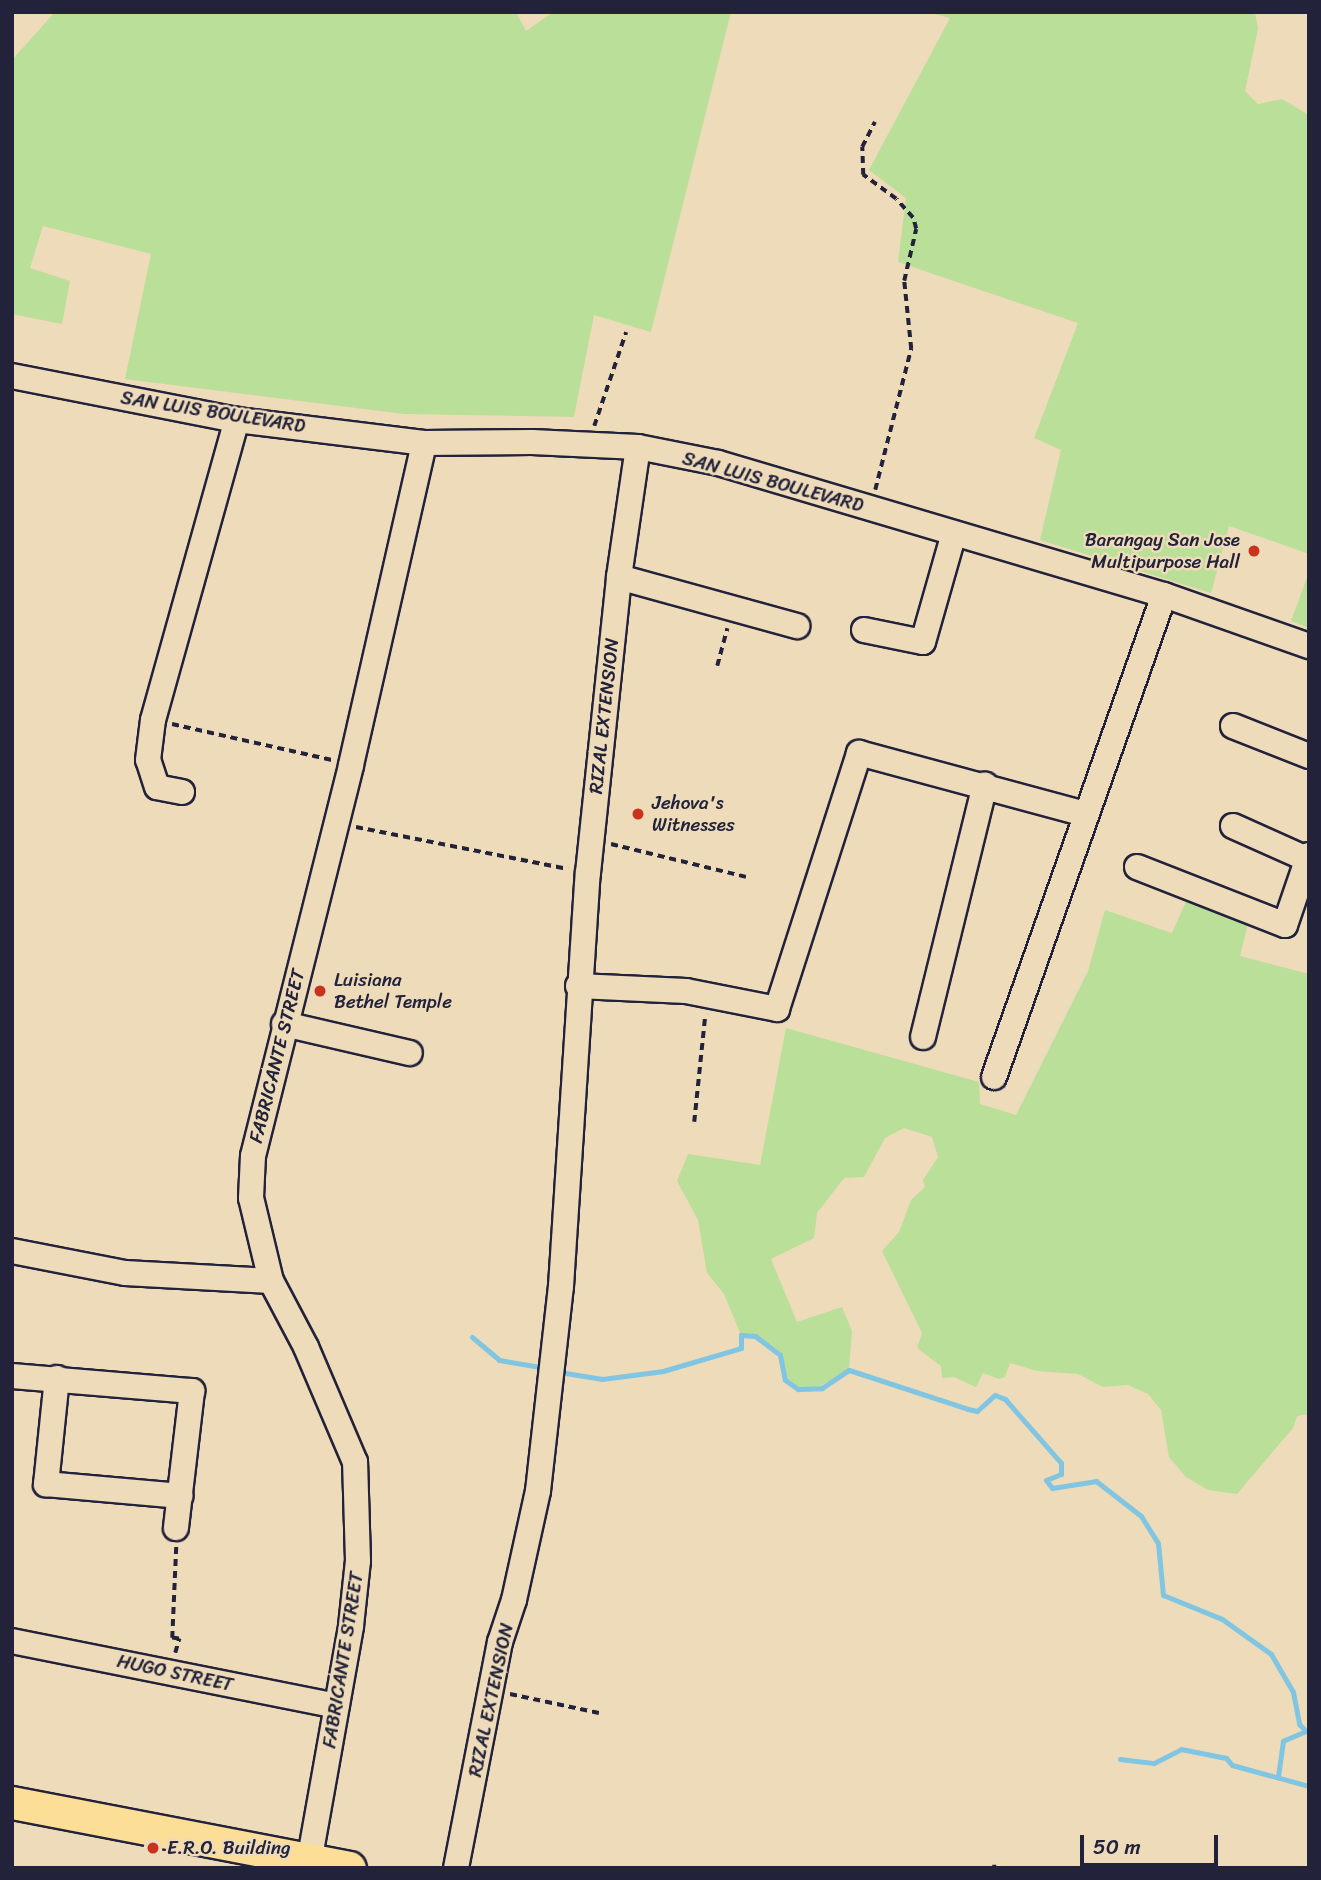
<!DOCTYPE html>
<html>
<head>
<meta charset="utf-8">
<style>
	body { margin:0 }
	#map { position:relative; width:1321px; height:1880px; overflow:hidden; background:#eedbb9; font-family:Sriracha,sans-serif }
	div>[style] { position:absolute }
	.green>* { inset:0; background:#badf99 }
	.stream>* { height:5px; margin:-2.5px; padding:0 2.5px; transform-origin:2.5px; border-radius:2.5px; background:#80c5e1 }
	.path>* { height:3.5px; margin-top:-1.75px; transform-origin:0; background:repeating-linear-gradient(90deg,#22223b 0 7px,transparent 0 12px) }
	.roads { filter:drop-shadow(2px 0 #22223b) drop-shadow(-2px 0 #22223b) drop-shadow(0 2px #22223b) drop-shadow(0 -2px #22223b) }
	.minor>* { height:24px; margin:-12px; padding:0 12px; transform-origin:12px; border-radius:12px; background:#eedbb9 }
	.major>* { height:32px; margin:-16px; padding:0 16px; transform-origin:16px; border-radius:16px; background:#fdde96 }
	.dots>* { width:19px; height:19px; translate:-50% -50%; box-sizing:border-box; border:4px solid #eedbb9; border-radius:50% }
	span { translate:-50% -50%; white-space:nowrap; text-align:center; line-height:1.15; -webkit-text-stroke:5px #eedbb9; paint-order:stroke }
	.street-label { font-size:19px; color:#22223b }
	.poi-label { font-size:19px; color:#22223b }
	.right { translate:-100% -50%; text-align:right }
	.left { translate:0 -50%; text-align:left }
	.frame { position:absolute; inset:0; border:14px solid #22223b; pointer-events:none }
	.scale { position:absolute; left:1080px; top:1835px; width:138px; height:32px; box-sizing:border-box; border:4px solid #22223b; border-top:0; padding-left:9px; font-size:21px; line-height:24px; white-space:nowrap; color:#22223b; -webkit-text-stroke:5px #eedbb9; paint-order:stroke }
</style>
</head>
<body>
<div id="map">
	<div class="green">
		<div style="clip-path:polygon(55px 12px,516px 12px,526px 31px,553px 12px,731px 12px,651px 332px,594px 315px,574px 417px,404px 414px,125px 379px,151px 254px,43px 226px,30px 268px,70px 281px,62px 324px,12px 314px,12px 60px)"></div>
		<div style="clip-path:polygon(927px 12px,1255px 12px,1258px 29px,1245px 91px,1258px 104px,1282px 99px,1309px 115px,1309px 554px,1229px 526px,1211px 593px,1040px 540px,1061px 450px,1034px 438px,1078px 323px,898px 262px,906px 198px,869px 170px,950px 18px)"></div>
		<div style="clip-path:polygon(1309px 572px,1309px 628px,1291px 621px)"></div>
		<div style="clip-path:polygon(1188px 897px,1250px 916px,1240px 956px,1309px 974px,1309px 1414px,1297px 1416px,1293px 1428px,1237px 1494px,1208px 1490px,1186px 1477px,1169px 1457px,1161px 1410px,1148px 1394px,1128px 1385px,1103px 1387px,1078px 1374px,1037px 1371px,1010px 1363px,1005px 1377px,999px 1379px,983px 1373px,976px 1387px,954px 1377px,942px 1378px,941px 1366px,917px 1348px,922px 1333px,882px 1251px,899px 1232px,911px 1200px,925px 1187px,923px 1180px,938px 1157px,932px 1137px,904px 1128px,885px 1138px,864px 1177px,844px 1178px,817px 1213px,814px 1238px,771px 1259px,797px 1322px,842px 1307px,852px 1331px,849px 1370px,810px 1392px,789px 1386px,780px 1355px,755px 1336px,741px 1335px,724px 1294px,707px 1273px,698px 1220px,677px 1181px,688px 1154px,760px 1165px,786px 1028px,979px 1082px,980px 1104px,1016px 1115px,1088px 971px,1105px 910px,1172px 933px)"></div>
	</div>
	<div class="stream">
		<div style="left:472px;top:1337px;width:35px;rotate:40deg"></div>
		<div style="left:499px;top:1360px;width:48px;rotate:9.7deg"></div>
		<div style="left:559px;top:1372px;width:44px;rotate:9.2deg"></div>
		<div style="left:602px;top:1379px;width:62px;rotate:-7.5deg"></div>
		<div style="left:663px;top:1371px;width:81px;rotate:-16.4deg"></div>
		<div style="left:741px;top:1348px;width:13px;rotate:-90deg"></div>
		<div style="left:741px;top:1335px;width:14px;rotate:4deg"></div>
		<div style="left:755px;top:1336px;width:31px;rotate:37deg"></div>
		<div style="left:780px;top:1355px;width:25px;rotate:79deg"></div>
		<div style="left:785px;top:1380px;width:16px;rotate:35deg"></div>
		<div style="left:798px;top:1389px;width:24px;rotate:-2deg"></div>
		<div style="left:822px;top:1388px;width:32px;rotate:-34deg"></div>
		<div style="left:849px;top:1370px;width:125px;rotate:18.1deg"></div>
		<div style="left:968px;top:1409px;width:9px;rotate:13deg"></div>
		<div style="left:977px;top:1411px;width:24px;rotate:-42deg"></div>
		<div style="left:995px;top:1395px;width:11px;rotate:22deg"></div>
		<div style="left:1005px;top:1399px;width:85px;rotate:48.8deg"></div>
		<div style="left:1061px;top:1463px;width:11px;rotate:90deg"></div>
		<div style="left:1061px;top:1474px;width:16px;rotate:158deg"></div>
		<div style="left:1046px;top:1480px;width:10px;rotate:53deg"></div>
		<div style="left:1052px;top:1488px;width:45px;rotate:-9deg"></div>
		<div style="left:1096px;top:1481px;width:57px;rotate:37.9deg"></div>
		<div style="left:1141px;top:1516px;width:32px;rotate:58deg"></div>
		<div style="left:1158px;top:1543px;width:52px;rotate:84.5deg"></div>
		<div style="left:1163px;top:1595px;width:64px;rotate:22.1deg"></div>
		<div style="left:1222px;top:1619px;width:60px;rotate:35.5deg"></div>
		<div style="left:1271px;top:1654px;width:44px;rotate:59.9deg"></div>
		<div style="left:1293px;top:1692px;width:33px;rotate:79deg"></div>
		<div style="left:1299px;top:1724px;width:10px;rotate:45deg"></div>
		<div style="left:1306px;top:1731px;width:25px;rotate:157deg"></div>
		<div style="left:1283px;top:1741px;width:37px;rotate:98deg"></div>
		<div style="left:1120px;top:1759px;width:34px;rotate:7deg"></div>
		<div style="left:1154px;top:1763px;width:30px;rotate:-27deg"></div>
		<div style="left:1181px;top:1749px;width:46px;rotate:11.3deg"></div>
		<div style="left:1226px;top:1758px;width:9px;rotate:49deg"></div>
		<div style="left:1232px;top:1765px;width:80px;rotate:15.3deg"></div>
	</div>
	<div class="path">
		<div style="left:594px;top:426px;width:99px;rotate:-71.2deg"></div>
		<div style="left:875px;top:490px;width:146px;rotate:-75.7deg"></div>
		<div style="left:911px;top:349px;width:68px;rotate:-95.9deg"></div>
		<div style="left:904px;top:281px;width:53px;rotate:-77deg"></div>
		<div style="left:916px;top:229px;width:11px;rotate:-105deg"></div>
		<div style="left:913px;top:218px;width:25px;rotate:-132deg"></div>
		<div style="left:896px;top:199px;width:41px;rotate:-144deg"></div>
		<div style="left:863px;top:175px;width:28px;rotate:-92deg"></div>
		<div style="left:862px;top:147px;width:28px;rotate:-63deg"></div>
		<div style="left:717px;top:666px;width:39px;rotate:-75deg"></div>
		<div style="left:172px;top:724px;width:164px;rotate:12.7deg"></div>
		<div style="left:356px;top:827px;width:216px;rotate:11.2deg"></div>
		<div style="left:611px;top:844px;width:139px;rotate:13.7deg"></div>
		<div style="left:694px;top:1122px;width:108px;rotate:-84.1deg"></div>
		<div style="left:175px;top:1653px;width:15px;rotate:-74deg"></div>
		<div style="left:179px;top:1639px;width:7px;rotate:-172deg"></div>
		<div style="left:172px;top:1638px;width:91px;rotate:-87.5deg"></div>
		<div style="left:510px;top:1694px;width:91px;rotate:12.1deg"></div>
		<div style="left:994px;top:1868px;width:3px;rotate:-90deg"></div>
	</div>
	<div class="roads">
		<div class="minor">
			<div style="left:12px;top:376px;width:229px;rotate:11.1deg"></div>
			<div style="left:237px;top:420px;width:188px;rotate:7deg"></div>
			<div style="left:424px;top:443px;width:108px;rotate:-0.5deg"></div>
			<div style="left:532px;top:442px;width:106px;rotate:2.7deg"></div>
			<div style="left:638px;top:447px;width:82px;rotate:11.3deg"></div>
			<div style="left:718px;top:463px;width:465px;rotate:16.5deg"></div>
			<div style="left:1164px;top:595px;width:154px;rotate:19.4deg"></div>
			<div style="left:619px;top:577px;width:185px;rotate:15.4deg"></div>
			<div style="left:864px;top:630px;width:60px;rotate:11.5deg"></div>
			<div style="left:923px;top:642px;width:113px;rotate:-74.1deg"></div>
			<div style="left:1233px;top:726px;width:82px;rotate:21.5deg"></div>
			<div style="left:182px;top:792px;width:25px;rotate:-169deg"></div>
			<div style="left:157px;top:787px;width:28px;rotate:-108deg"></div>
			<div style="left:148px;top:760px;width:40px;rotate:-82.9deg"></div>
			<div style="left:153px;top:720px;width:312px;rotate:-74.4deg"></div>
			<div style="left:1233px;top:826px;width:83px;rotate:24.1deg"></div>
			<div style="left:1137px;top:867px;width:159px;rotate:21.4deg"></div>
			<div style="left:1285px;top:925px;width:74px;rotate:-71.1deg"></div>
			<div style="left:578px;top:986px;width:108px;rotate:2.7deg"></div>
			<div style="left:686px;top:991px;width:93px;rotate:11.2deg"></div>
			<div style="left:777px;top:1009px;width:269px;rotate:-72.2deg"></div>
			<div style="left:859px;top:753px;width:234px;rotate:15.1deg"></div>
			<div style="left:284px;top:1024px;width:129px;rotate:13deg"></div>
			<div style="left:923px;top:1037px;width:260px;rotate:-76.2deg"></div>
			<div style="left:994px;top:1077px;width:511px;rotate:-70.57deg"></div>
			<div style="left:12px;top:1251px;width:115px;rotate:11deg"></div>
			<div style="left:125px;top:1273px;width:146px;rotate:3.1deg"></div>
			<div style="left:12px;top:1376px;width:181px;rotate:4.8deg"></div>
			<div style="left:192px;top:1391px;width:138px;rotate:96.7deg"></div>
			<div style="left:57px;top:1378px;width:107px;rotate:95.9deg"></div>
			<div style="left:46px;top:1484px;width:135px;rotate:5.1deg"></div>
			<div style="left:12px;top:1641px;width:331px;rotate:11.3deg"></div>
			<div style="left:308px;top:1868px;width:246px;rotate:-79.9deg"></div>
			<div style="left:351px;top:1626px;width:65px;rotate:-83.9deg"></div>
			<div style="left:358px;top:1561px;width:99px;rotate:-91.7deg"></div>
			<div style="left:355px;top:1462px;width:125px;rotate:-113.1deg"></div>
			<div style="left:306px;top:1347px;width:75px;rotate:-117.9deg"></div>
			<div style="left:271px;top:1281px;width:85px;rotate:-103.5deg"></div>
			<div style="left:251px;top:1198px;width:42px;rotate:-87.3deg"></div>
			<div style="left:253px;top:1156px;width:403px;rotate:-75.9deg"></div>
			<div style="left:351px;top:765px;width:330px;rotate:-77.2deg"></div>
			<div style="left:456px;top:1868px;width:230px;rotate:-79deg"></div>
			<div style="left:500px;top:1642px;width:44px;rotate:-71.6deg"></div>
			<div style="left:514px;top:1600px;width:112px;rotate:-77.6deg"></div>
			<div style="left:538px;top:1491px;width:206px;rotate:-83.6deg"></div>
			<div style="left:561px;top:1286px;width:414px;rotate:-86.3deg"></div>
			<div style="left:588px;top:873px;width:298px;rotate:-84deg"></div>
			<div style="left:619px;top:577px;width:131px;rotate:-81.7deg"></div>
		</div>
		<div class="major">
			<div style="left:12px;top:1803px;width:344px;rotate:10.9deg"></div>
		</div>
	</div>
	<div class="dots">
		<div style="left:1254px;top:551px;background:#c8321e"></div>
		<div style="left:638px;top:814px;background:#c8321e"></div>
		<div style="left:320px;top:991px;background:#c8321e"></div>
		<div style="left:153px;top:1848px;background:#c8321e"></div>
	</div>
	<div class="street-label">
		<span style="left:213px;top:412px;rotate:9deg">SAN LUIS BOULEVARD</span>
		<span style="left:773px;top:482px;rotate:15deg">SAN LUIS BOULEVARD</span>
		<span style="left:604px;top:716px;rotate:-84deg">RIZAL EXTENSION</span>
		<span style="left:277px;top:1056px;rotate:-76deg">FABRICANTE STREET</span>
		<span style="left:343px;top:1660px;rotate:-81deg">FABRICANTE STREET</span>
		<span style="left:175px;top:1673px;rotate:12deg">HUGO STREET</span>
		<span style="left:491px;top:1700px;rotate:-78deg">RIZAL EXTENSION</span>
	</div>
	<div class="poi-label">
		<span class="right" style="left:1240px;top:551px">Barangay San Jose<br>Multipurpose Hall</span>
		<span class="left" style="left:652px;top:814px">Jehova's<br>Witnesses</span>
		<span class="left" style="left:334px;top:991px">Luisiana<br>Bethel Temple</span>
		<span class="left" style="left:167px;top:1848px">E.R.O. Building</span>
	</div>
	<div class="frame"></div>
	<div class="scale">50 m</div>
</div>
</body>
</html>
